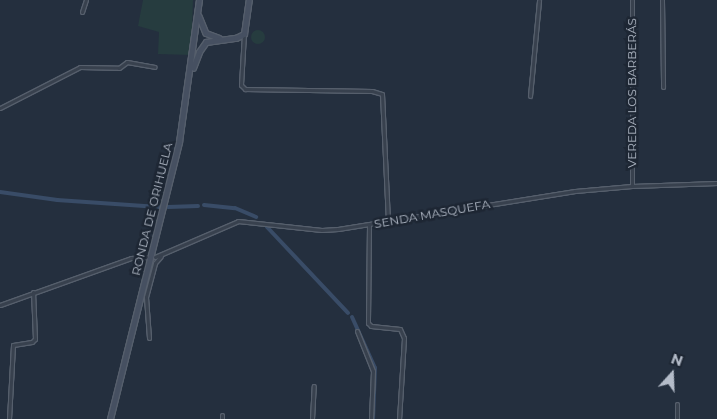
<!DOCTYPE html>
<html>
<head>
<meta charset="utf-8">
<style>
	body { margin:0 }
	#map { position:relative; width:717px; height:419px; overflow:hidden; background:#242f3e; font-family:Montserrat,sans-serif }
	div>[style] { position:absolute }
	.green>* { inset:0; background:#263c3f }
	.round { border-radius:50% }
	.canal>* { height:4px; margin:-2px; padding:0 2px; transform-origin:2px; border-radius:2px; background:#394c67 }
	.roads { filter:drop-shadow(1px 0 #565f6c) drop-shadow(-1px 0 #565f6c) drop-shadow(0 1px #565f6c) drop-shadow(0 -1px #565f6c) }
	.street>* { height:3px; margin:-1.5px; padding:0 1.5px; transform-origin:1.5px; border-radius:1.5px; background:#38414e }
	.secondary>* { height:4.5px; margin:-2.25px; padding:0 2.25px; transform-origin:2.25px; border-radius:2.25px; background:#465061 }
	span { translate:-50% -50%; white-space:nowrap; text-align:center; line-height:1.15; -webkit-text-stroke:5px #1d2633; paint-order:stroke }
	.street-label { font-size:12px; color:#b4bcc9 }
	.north { position:absolute; left:647px; top:349px; width:50px; height:50px; -webkit-text-stroke:4px #1d2633; paint-order:stroke; rotate:20deg; font-size:14px; font-weight:700; line-height:20px; text-align:center; color:#b4bcc9 }
	.north::after { content:''; display:block; margin:auto; width:18px; height:22px; background:#b4bcc9; clip-path:polygon(50% 0,100% 100%,50% 72%,0 100%) }
</style>
</head>
<body>
<div id="map">
	<div class="green">
		<div style="clip-path:polygon(143px 0,193px 0,191px 55px,158px 54px,159px 32px,138px 26px)"></div>
		<div class="round" style="left:251px;top:30px;width:14px;height:14px"></div>
	</div>
	<div class="canal">
		<div style="left:0;top:192px;width:58px;rotate:8deg"></div>
		<div style="left:57px;top:200px;width:102px;rotate:3.9deg"></div>
		<div style="left:204px;top:205px;width:31px;rotate:6deg"></div>
		<div style="left:235px;top:208px;width:23px;rotate:23deg"></div>
		<div style="left:168px;top:207px;width:30px;rotate:-2deg"></div>
		<div style="left:267px;top:227px;width:118px;rotate:46.7deg"></div>
		<div style="left:352px;top:317px;width:56px;rotate:65.7deg"></div>
		<div style="left:375px;top:368px;width:51px;rotate:92.2deg"></div>
	</div>
	<div class="roads">
		<div class="street">
			<div style="left:632px;top:0;width:186px;rotate:90deg"></div>
			<div style="left:662px;top:0;width:87px;rotate:89.3deg"></div>
			<div style="left:82px;top:12px;width:13px;rotate:-72deg"></div>
			<div style="left:244px;top:34px;width:51px;rotate:93.4deg"></div>
			<div style="left:241px;top:85px;width:6px;rotate:45deg"></div>
			<div style="left:245px;top:89px;width:127px;rotate:0.9deg"></div>
			<div style="left:372px;top:91px;width:10px;rotate:17deg"></div>
			<div style="left:382px;top:94px;width:127px;rotate:87.3deg"></div>
			<div style="left:530px;top:96px;width:96px;rotate:-84.6deg"></div>
			<div style="left:0;top:108px;width:90px;rotate:-27.1deg"></div>
			<div style="left:80px;top:67px;width:39px;rotate:1deg"></div>
			<div style="left:119px;top:68px;width:10px;rotate:-37deg"></div>
			<div style="left:127px;top:62px;width:28px;rotate:10deg"></div>
			<div style="left:369px;top:225px;width:98px;rotate:90.6deg"></div>
			<div style="left:368px;top:323px;width:4px;rotate:45deg"></div>
			<div style="left:371px;top:326px;width:29px;rotate:6deg"></div>
			<div style="left:400px;top:329px;width:10px;rotate:66deg"></div>
			<div style="left:404px;top:338px;width:81px;rotate:93.5deg"></div>
			<div style="left:155px;top:257px;width:90px;rotate:-23.4deg"></div>
			<div style="left:238px;top:221px;width:84px;rotate:6.1deg"></div>
			<div style="left:322px;top:230px;width:16px;rotate:-4deg"></div>
			<div style="left:338px;top:229px;width:240px;rotate:-9.1deg"></div>
			<div style="left:575px;top:191px;width:57px;rotate:-5deg"></div>
			<div style="left:632px;top:186px;width:85px;rotate:-2deg"></div>
			<div style="left:0;top:305px;width:139px;rotate:-19.7deg"></div>
			<div style="left:131px;top:258px;width:15px;rotate:-4deg"></div>
			<div style="left:357px;top:331px;width:43px;rotate:68.2deg"></div>
			<div style="left:373px;top:371px;width:48px;rotate:92.4deg"></div>
			<div style="left:149px;top:338px;width:41px;rotate:-94.2deg"></div>
			<div style="left:146px;top:297px;width:35px;rotate:-75deg"></div>
			<div style="left:155px;top:263px;width:9px;rotate:-49deg"></div>
			<div style="left:677px;top:404px;width:15px;rotate:90deg"></div>
			<div style="left:9px;top:419px;width:74px;rotate:-86.9deg"></div>
			<div style="left:13px;top:345px;width:19px;rotate:-9deg"></div>
			<div style="left:32px;top:342px;width:4px;rotate:-45deg"></div>
			<div style="left:35px;top:339px;width:47px;rotate:-92.4deg"></div>
			<div style="left:222px;top:419px;width:4px;rotate:-90deg"></div>
			<div style="left:312px;top:419px;width:33px;rotate:-87deg"></div>
		</div>
		<div class="secondary">
			<div style="left:199px;top:16px;width:18px;rotate:68deg"></div>
			<div style="left:206px;top:33px;width:14px;rotate:21deg"></div>
			<div style="left:193px;top:68px;width:17px;rotate:-69deg"></div>
			<div style="left:199px;top:52px;width:12px;rotate:-55deg"></div>
			<div style="left:206px;top:42px;width:30px;rotate:-8deg"></div>
			<div style="left:236px;top:38px;width:9px;rotate:-27deg"></div>
			<div style="left:244px;top:34px;width:34px;rotate:-82deg"></div>
			<div style="left:110px;top:419px;width:285px;rotate:-76deg"></div>
			<div style="left:179px;top:142px;width:143px;rotate:-82deg"></div>
		</div>
	</div>
	<div class="street-label">
		<span style="left:632px;top:93px;rotate:-90deg">VEREDA LOS BARBERÁS</span>
		<span style="left:152px;top:209px;rotate:-76deg">RONDA DE ORIHUELA</span>
		<span style="left:432px;top:214px;rotate:-10deg">SENDA MASQUEFA</span>
	</div>
	<div class="north">N</div>
</div>
</body>
</html>
